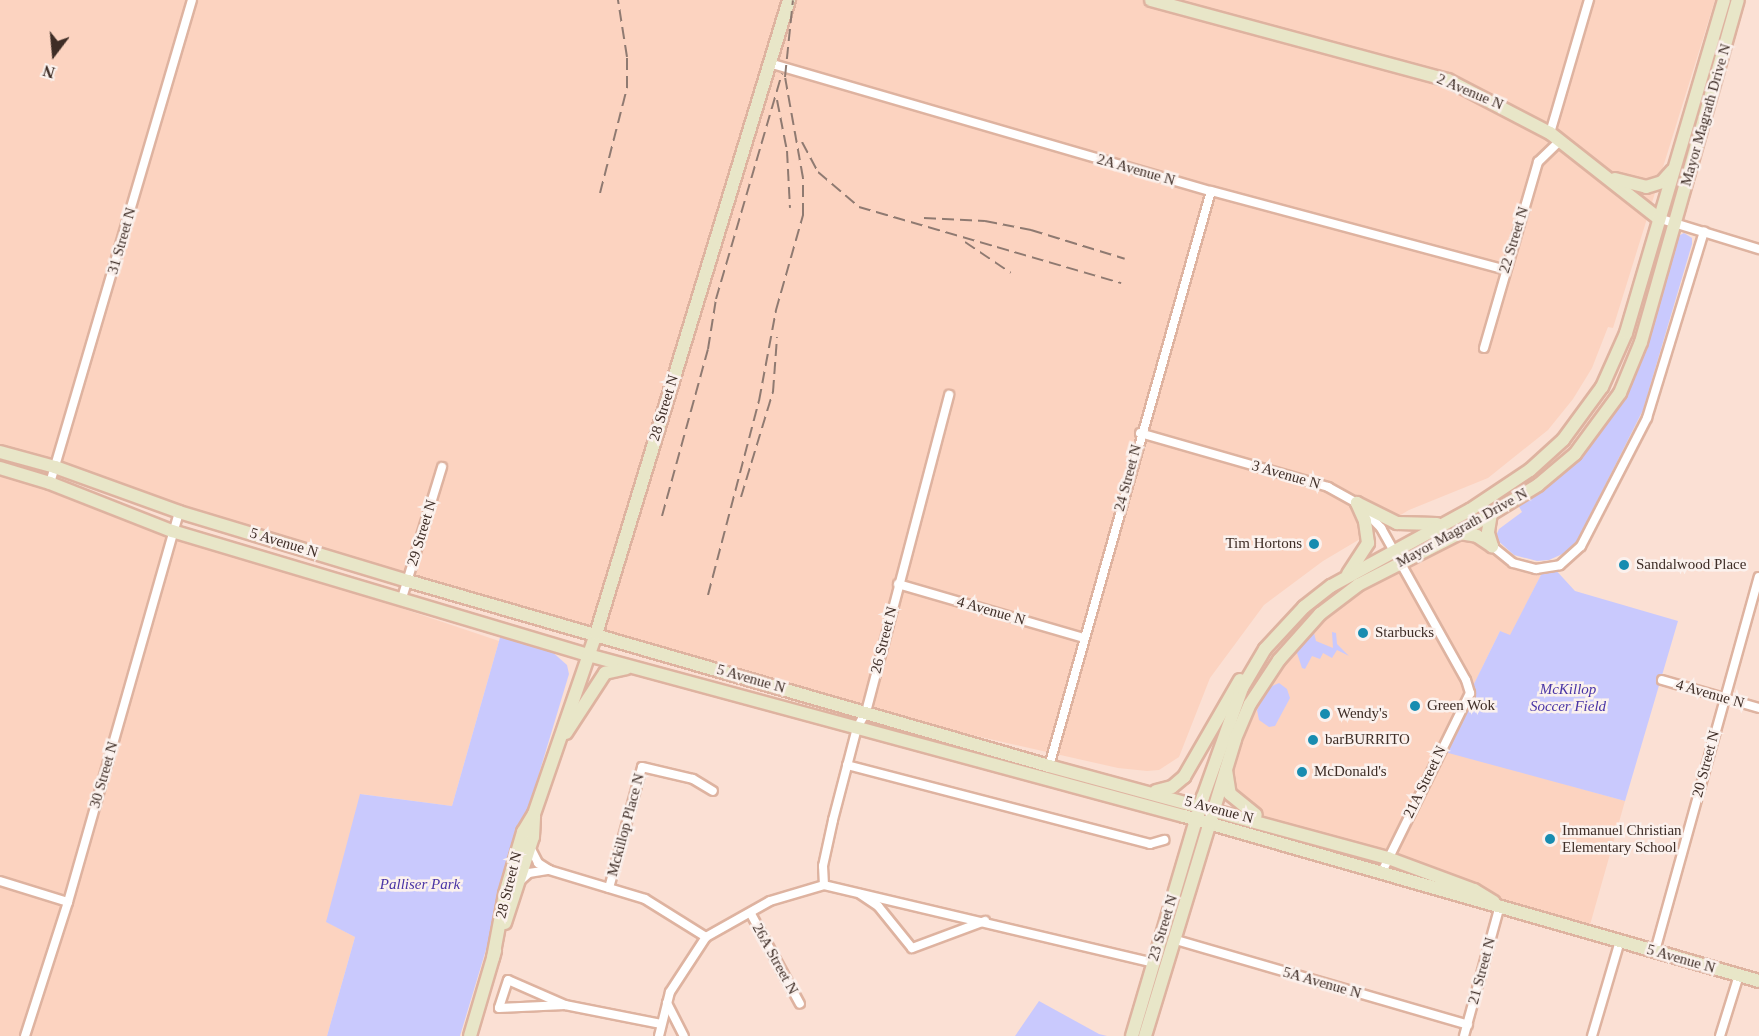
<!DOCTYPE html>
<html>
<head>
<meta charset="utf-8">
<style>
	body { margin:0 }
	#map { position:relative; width:1759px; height:1036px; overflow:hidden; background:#fbe0d4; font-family:Georgia,serif }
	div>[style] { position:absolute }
	.built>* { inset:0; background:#fcd3c0 }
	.green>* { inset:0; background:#c9c9fd }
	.roads { filter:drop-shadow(2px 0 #deb3a0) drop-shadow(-2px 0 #deb3a0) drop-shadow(0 2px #deb3a0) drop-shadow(0 -2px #deb3a0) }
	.street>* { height:8px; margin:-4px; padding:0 4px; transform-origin:4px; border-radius:4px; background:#fff }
	.secondary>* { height:12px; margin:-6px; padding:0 6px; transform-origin:6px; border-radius:6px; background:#e8e6c8 }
	.rail>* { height:2px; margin-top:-1px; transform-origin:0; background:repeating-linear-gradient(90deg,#8f7a71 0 12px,transparent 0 18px) }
	.dots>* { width:16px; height:16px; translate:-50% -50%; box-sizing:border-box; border:3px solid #fbf1ed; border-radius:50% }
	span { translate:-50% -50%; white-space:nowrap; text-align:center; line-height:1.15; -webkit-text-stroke:5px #fbf1ed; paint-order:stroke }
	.street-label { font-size:15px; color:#3e2d26 }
	.poi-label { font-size:15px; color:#3e2d26 }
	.right { translate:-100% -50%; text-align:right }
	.left { translate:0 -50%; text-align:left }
	.park-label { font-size:15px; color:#4934a5; font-style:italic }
	.north { position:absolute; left:24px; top:24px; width:60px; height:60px; -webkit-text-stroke:4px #fbf1ed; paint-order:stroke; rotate:196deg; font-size:16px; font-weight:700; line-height:24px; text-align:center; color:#3e2d26 }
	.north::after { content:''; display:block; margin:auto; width:21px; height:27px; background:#3e2d26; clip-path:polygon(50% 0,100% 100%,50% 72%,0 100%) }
</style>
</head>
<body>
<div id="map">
	<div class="built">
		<div style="clip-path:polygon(0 0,1715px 0,1613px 328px,1608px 327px,1592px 368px,1573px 399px,1548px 430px,1488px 478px,1409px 510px,1323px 561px,1264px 605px,1210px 678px,1179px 757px,1159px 770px,1147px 771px,1118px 768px,892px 717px,210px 517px,86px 470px,0 446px)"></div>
		<div style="clip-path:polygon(0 468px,172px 531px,499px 641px,452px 806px,361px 794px,327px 922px,355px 937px,327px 1036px,0 1036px)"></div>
		<div style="clip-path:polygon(1460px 533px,1507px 560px,1544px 569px,1510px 636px,1500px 631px,1442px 750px,1625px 801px,1588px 932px,1500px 905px,1474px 890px,1273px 825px,1251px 813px,1228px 785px,1244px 717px,1320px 614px)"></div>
	</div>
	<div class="green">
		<div style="clip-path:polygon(1684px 233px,1692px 238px,1692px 244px,1643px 410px,1577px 541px,1567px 552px,1549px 560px,1537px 561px,1514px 555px,1495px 538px,1499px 529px,1522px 512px,1518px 505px,1571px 466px,1621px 404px,1647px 345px,1678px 236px)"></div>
		<div style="clip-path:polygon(1553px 567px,1575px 591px,1678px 621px,1625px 801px,1441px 751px,1500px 631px,1510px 635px,1544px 569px)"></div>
		<div style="clip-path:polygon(1313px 629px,1316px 641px,1333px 648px,1332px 632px,1336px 633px,1337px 644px,1349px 656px,1337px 650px,1332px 658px,1323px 653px,1320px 659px,1312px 656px,1305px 669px,1302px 668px,1296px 650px)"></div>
		<div style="clip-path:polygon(501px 634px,549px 649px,567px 665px,569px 674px,460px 1036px,327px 1036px,355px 937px,326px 922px,360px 794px,452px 806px)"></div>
		<div style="clip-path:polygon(1279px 683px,1287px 689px,1290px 698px,1275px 726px,1269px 727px,1259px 720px,1257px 710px,1268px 688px)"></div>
		<div style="clip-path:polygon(1039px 1001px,1099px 1034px,1107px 1036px,1015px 1036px)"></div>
	</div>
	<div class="roads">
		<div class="street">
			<div style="left:769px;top:63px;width:460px;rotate:16.2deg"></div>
			<div style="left:1211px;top:191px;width:304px;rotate:15deg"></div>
			<div style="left:1550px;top:133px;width:139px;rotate:-73.7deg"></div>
			<div style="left:1658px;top:218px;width:106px;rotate:17.1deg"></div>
			<div style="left:1484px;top:348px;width:194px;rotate:-73.8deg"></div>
			<div style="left:1538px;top:162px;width:30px;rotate:-44deg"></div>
			<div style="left:1140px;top:433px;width:196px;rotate:16deg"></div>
			<div style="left:1328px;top:487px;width:33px;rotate:29deg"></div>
			<div style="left:1357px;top:503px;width:35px;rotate:46deg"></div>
			<div style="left:1381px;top:528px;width:174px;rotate:60.8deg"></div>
			<div style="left:1466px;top:680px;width:14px;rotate:73deg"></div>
			<div style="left:1470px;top:693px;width:199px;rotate:116.2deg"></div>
			<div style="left:50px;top:483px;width:503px;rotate:-73.62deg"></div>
			<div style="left:1492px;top:546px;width:27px;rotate:39deg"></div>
			<div style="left:1513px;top:563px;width:24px;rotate:15deg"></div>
			<div style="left:1536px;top:569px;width:24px;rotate:-9deg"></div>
			<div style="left:1560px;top:565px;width:28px;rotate:-42deg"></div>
			<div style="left:1581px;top:546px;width:144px;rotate:-62.7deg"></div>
			<div style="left:1647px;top:418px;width:195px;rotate:-73deg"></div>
			<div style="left:898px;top:584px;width:194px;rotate:16.2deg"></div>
			<div style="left:402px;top:598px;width:137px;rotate:-73deg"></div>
			<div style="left:1662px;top:680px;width:101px;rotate:16.1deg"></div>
			<div style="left:847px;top:765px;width:313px;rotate:14.6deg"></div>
			<div style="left:1150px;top:844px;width:15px;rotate:-16deg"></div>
			<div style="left:1049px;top:766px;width:597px;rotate:-74.27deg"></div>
			<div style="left:530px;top:847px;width:18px;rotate:63deg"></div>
			<div style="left:538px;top:863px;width:13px;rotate:32deg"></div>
			<div style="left:549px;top:870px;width:100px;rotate:16.8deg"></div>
			<div style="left:645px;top:899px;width:72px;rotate:31.9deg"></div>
			<div style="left:0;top:881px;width:71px;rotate:17.2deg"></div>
			<div style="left:520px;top:881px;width:12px;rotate:-42deg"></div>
			<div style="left:529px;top:873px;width:20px;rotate:-9deg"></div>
			<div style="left:824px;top:885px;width:19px;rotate:-93deg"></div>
			<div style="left:823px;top:866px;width:47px;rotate:-77.7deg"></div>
			<div style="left:833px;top:820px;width:95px;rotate:-75.4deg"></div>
			<div style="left:857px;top:728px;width:18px;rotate:-61deg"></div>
			<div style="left:866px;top:712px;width:328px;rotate:-75.3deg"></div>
			<div style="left:609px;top:888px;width:125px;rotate:-74.7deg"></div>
			<div style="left:642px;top:767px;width:52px;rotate:13.2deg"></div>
			<div style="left:693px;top:779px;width:23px;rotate:31deg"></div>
			<div style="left:860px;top:894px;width:22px;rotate:34deg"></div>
			<div style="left:878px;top:906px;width:54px;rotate:51deg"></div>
			<div style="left:912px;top:948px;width:78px;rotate:-20.3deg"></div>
			<div style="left:751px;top:914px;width:102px;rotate:61.4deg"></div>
			<div style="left:706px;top:937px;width:73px;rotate:-29.4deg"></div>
			<div style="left:770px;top:901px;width:56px;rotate:-16.5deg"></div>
			<div style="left:824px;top:885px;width:338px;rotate:13.3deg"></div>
			<div style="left:1176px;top:940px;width:304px;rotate:16.2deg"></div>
			<div style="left:1655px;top:951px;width:388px;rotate:-74.5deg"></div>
			<div style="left:667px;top:1003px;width:37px;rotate:63deg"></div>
			<div style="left:565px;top:1005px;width:62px;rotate:-156.3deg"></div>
			<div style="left:508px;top:980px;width:29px;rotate:108deg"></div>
			<div style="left:499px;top:1008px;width:66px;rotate:-2.6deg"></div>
			<div style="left:565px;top:1005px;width:98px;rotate:11.2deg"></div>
			<div style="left:25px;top:1036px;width:141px;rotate:-72.2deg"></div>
			<div style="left:68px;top:902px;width:405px;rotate:-74.1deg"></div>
			<div style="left:659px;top:1036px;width:45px;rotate:-76deg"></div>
			<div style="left:670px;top:992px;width:66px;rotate:-56.8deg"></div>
			<div style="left:1464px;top:1036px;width:136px;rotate:-74.6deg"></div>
			<div style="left:1592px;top:1036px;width:99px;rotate:-73.6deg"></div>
			<div style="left:1720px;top:1036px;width:64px;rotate:-72.7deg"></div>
		</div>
		<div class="secondary">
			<div style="left:1151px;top:0;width:308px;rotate:15.1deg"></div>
			<div style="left:1448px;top:80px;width:115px;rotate:27.5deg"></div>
			<div style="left:1550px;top:133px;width:137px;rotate:38.2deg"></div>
			<div style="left:1615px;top:179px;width:32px;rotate:14deg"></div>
			<div style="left:1646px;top:187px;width:17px;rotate:-17deg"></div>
			<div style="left:1662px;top:182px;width:15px;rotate:-48deg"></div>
			<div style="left:0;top:452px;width:57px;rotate:15.3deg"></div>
			<div style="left:55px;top:467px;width:132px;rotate:19.9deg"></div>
			<div style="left:179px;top:512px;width:239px;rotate:16.8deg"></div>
			<div style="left:408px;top:581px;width:667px;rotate:16.1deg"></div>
			<div style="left:1049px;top:766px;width:351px;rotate:15.2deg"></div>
			<div style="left:1388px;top:858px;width:92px;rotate:20.4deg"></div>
			<div style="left:1474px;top:890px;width:23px;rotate:31deg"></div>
			<div style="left:0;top:468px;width:52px;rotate:16.7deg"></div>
			<div style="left:50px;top:483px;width:131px;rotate:21.5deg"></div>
			<div style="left:172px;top:531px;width:434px;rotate:16.6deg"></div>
			<div style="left:588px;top:655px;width:617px;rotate:15.12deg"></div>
			<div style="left:1184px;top:816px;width:598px;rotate:16.01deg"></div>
			<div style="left:1357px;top:503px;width:45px;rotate:26.6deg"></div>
			<div style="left:1397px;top:523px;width:40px;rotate:1.4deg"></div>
			<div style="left:1491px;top:513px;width:20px;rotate:99deg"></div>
			<div style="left:1488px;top:533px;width:14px;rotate:73deg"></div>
			<div style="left:1460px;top:533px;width:17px;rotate:10deg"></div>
			<div style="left:1477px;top:536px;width:18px;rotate:34deg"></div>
			<div style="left:1348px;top:574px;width:37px;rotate:-57deg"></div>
			<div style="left:1368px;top:543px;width:22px;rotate:-98deg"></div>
			<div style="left:1365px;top:521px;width:20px;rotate:-114deg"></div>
			<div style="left:566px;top:733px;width:72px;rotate:-57deg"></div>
			<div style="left:605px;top:673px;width:22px;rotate:-13deg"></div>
			<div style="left:1226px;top:770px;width:24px;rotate:81deg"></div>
			<div style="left:1230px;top:794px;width:33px;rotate:39deg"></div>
			<div style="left:1156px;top:791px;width:16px;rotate:-14deg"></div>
			<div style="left:1172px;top:787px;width:16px;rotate:-40deg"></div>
			<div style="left:1184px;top:777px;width:112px;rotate:-60deg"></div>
			<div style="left:505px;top:923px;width:90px;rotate:-72deg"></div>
			<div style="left:533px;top:837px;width:21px;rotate:-87deg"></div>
			<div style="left:493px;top:958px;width:65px;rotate:-79.4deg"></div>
			<div style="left:505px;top:894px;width:65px;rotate:-73.8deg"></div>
			<div style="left:523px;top:832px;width:21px;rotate:-59deg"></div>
			<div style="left:534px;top:814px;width:190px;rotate:-71deg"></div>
			<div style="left:596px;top:634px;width:663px;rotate:-73.07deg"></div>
			<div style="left:470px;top:1036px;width:89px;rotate:-73.6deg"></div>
			<div style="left:1132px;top:1036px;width:249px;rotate:-73.5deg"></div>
			<div style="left:1203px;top:797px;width:116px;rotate:-70.3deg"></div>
			<div style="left:1242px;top:688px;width:45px;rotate:-59.5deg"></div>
			<div style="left:1265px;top:649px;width:57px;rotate:-47.1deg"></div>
			<div style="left:1304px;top:607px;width:34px;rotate:-38deg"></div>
			<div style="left:1331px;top:586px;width:158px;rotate:-28.7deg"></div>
			<div style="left:1470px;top:510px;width:72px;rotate:-33.7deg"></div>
			<div style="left:1530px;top:470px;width:45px;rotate:-42.3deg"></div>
			<div style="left:1563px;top:440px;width:66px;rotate:-53.7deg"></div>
			<div style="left:1602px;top:387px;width:59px;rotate:-66deg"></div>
			<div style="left:1626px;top:333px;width:347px;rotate:-73.6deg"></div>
			<div style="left:1145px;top:1036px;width:310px;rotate:-73.1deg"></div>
			<div style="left:1235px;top:739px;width:38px;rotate:-67deg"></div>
			<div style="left:1250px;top:704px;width:53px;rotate:-56.6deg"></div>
			<div style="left:1279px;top:660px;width:62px;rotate:-48.3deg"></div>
			<div style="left:1320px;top:614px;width:48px;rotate:-37.3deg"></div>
			<div style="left:1358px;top:585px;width:114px;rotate:-27deg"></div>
			<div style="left:1460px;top:533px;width:92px;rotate:-31.6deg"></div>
			<div style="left:1538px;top:485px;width:48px;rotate:-40deg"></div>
			<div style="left:1575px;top:454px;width:76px;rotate:-53.6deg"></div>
			<div style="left:1620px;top:393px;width:55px;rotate:-67.6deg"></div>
			<div style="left:1641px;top:342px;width:355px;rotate:-74.2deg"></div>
		</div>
	</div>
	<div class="rail">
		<div style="left:777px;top:100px;width:52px;rotate:78.9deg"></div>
		<div style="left:787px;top:151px;width:57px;rotate:87deg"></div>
		<div style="left:802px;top:142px;width:34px;rotate:62deg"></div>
		<div style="left:818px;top:172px;width:54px;rotate:40.5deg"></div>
		<div style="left:859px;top:207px;width:273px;rotate:16.2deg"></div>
		<div style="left:600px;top:193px;width:108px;rotate:-75.6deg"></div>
		<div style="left:627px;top:88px;width:31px;rotate:-90deg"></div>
		<div style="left:627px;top:57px;width:58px;rotate:-99deg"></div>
		<div style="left:924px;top:218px;width:61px;rotate:2.8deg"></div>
		<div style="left:985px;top:221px;width:47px;rotate:11.1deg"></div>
		<div style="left:1031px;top:230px;width:98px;rotate:17.1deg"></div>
		<div style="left:965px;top:242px;width:55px;rotate:34deg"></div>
		<div style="left:741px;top:497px;width:110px;rotate:-73.1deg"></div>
		<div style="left:773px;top:392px;width:55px;rotate:-85.8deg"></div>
		<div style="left:662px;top:516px;width:173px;rotate:-74.6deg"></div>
		<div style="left:708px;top:349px;width:51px;rotate:-80.9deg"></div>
		<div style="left:716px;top:299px;width:235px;rotate:-73.7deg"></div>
		<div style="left:708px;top:595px;width:201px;rotate:-75.3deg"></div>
		<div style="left:759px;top:401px;width:93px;rotate:-79.4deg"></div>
		<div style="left:776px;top:310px;width:99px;rotate:-74.1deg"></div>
		<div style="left:803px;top:215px;width:37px;rotate:-90deg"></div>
		<div style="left:803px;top:178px;width:103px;rotate:-100.1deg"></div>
		<div style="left:785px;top:77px;width:77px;rotate:-84.1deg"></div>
	</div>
	<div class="dots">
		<div style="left:1314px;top:544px;background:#188cb0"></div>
		<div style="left:1624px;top:565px;background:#188cb0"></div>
		<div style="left:1363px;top:633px;background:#188cb0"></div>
		<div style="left:1415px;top:706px;background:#188cb0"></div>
		<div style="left:1325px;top:714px;background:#188cb0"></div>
		<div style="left:1313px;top:740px;background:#188cb0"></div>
		<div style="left:1302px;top:772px;background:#188cb0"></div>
		<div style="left:1550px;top:839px;background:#188cb0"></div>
	</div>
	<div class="street-label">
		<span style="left:1470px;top:92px;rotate:23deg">2 Avenue N</span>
		<span style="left:1706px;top:115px;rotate:-74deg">Mayor Magrath Drive N</span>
		<span style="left:1136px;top:170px;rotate:16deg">2A Avenue N</span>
		<span style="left:1514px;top:240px;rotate:-73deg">22 Street N</span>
		<span style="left:122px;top:241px;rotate:-74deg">31 Street N</span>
		<span style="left:664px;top:408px;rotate:-73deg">28 Street N</span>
		<span style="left:1286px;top:475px;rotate:16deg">3 Avenue N</span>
		<span style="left:1128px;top:478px;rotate:-75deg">24 Street N</span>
		<span style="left:1462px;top:528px;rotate:-29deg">Mayor Magrath Drive N</span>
		<span style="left:422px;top:533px;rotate:-73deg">29 Street N</span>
		<span style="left:284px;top:543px;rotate:17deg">5 Avenue N</span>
		<span style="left:991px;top:611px;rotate:16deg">4 Avenue N</span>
		<span style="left:884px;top:640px;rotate:-76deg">26 Street N</span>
		<span style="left:751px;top:679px;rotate:16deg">5 Avenue N</span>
		<span style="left:1710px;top:694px;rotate:16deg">4 Avenue N</span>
		<span style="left:1706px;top:764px;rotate:-75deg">20 Street N</span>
		<span style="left:104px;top:775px;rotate:-74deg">30 Street N</span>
		<span style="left:1425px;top:782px;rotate:-64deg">21A Street N</span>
		<span style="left:1219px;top:810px;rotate:15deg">5 Avenue N</span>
		<span style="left:626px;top:825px;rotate:-75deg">Mckillop Place N</span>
		<span style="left:509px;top:885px;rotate:-76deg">28 Street N</span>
		<span style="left:1163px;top:928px;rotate:-73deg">23 Street N</span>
		<span style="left:775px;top:959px;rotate:61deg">26A Street N</span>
		<span style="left:1681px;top:959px;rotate:16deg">5 Avenue N</span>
		<span style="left:1482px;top:971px;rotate:-75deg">21 Street N</span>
		<span style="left:1322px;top:983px;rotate:16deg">5A Avenue N</span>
	</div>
	<div class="poi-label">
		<span class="right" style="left:1302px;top:544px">Tim Hortons</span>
		<span class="left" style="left:1636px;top:565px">Sandalwood Place</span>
		<span class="left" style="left:1375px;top:633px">Starbucks</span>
		<span class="left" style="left:1427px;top:706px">Green Wok</span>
		<span class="left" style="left:1337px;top:714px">Wendy's</span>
		<span class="left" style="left:1325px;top:740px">barBURRITO</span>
		<span class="left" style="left:1314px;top:772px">McDonald's</span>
		<span class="left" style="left:1562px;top:839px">Immanuel Christian<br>Elementary School</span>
	</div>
	<div class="park-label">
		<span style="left:1568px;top:698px">McKillop<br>Soccer Field</span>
		<span style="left:420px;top:885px">Palliser Park</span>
	</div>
	<div class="north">N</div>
</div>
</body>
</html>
